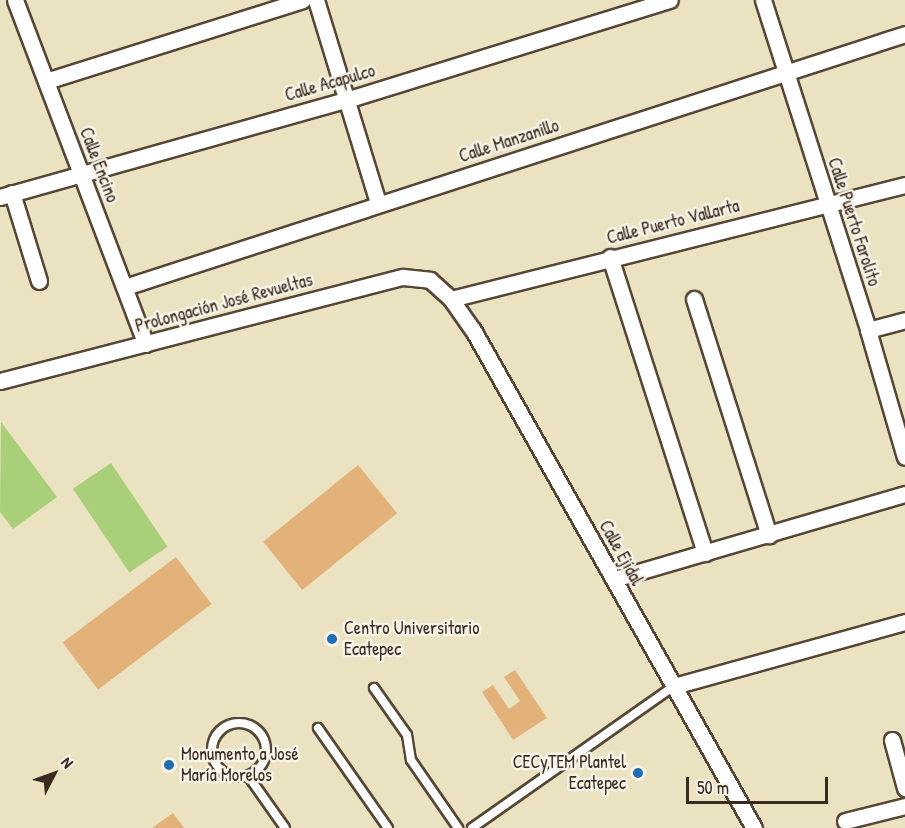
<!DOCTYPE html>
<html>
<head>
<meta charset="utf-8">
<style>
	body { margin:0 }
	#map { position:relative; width:905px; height:828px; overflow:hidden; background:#eae2c0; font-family:"Patrick Hand",sans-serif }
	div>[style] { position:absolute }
	.green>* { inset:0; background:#aacf79; transform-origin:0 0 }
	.building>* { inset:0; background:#e2b27a; transform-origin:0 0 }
	.roads { filter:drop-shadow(2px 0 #554636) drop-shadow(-2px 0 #554636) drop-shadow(0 2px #554636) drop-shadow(0 -2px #554636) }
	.service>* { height:8px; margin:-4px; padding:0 4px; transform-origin:4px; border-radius:4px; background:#fff }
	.service>.ring { margin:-4px; padding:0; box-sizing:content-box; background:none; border:8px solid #fff; border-radius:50% }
	.minor>* { height:15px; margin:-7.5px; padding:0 7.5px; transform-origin:7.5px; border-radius:7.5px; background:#fff }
	.dots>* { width:16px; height:16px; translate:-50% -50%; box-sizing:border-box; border:3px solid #f7f3e8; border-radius:50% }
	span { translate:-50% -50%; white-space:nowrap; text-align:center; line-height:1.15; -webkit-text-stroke:5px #f7f3e8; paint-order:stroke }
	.street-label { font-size:18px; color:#3b2a1e }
	.poi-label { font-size:18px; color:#3b2a1e }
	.left { translate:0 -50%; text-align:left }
	.right { translate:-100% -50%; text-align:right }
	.north { position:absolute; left:24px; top:744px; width:60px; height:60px; -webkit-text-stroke:4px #f7f3e8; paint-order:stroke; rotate:49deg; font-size:16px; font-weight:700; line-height:24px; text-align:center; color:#3b2a1e }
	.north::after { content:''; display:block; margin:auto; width:21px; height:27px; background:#3b2a1e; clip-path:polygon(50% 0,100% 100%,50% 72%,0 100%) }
	.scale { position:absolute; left:686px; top:777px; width:142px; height:27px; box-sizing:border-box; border:3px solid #3b2a1e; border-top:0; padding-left:8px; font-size:18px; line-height:21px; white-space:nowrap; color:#3b2a1e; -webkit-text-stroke:4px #f7f3e8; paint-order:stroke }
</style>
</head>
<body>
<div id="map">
	<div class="green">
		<div style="clip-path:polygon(1px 422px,57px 497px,13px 529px,0 512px)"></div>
		<div style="left:111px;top:463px;width:101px;height:46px;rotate:56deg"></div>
	</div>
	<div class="building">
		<div style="left:358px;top:465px;width:62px;height:122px;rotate:51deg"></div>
		<div style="left:176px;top:557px;width:59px;height:142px;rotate:53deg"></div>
		<div style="clip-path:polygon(515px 670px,547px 718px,513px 740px,482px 692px,493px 685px,509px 709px,520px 701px,504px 677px)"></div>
		<div style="clip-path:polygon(173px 813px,184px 828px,152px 828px)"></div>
	</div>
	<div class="roads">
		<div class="service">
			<div style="left:374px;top:688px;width:57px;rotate:54.9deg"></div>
			<div style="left:407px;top:735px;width:25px;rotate:81deg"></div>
			<div style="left:411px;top:760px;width:83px;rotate:55.3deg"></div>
			<div class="ring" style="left:212px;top:723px;width:46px;height:46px"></div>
			<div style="left:318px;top:728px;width:122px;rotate:55deg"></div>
			<div style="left:249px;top:777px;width:62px;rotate:54.8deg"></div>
			<div style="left:472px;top:828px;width:247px;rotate:-35.1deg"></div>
		</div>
		<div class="minor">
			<div style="left:15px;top:0;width:368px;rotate:69.2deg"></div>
			<div style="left:316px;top:0;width:212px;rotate:73deg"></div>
			<div style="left:763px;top:0;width:346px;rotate:72.3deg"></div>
			<div style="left:868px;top:330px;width:132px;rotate:73.8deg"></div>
			<div style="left:46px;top:81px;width:269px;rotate:-17.5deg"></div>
			<div style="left:12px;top:193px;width:92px;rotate:72.9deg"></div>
			<div style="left:0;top:197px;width:359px;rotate:-15.7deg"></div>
			<div style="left:346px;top:100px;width:339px;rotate:-17.2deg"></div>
			<div style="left:610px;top:257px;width:311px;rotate:72.2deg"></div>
			<div style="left:125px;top:287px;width:820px;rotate:-17.97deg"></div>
			<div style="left:451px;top:299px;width:468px;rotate:-14.1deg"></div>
			<div style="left:694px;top:299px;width:248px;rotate:72.4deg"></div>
			<div style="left:868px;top:330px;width:38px;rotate:-15deg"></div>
			<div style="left:0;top:381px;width:416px;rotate:-14.5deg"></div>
			<div style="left:403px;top:277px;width:27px;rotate:6deg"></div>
			<div style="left:430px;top:280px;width:28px;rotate:42deg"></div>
			<div style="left:451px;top:299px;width:38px;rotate:55deg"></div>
			<div style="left:473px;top:330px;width:572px;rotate:60.57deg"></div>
			<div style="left:614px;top:579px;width:303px;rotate:-16.3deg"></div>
			<div style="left:674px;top:686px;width:240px;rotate:-15.5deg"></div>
			<div style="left:892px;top:740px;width:50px;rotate:74.8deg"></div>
			<div style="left:845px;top:821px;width:62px;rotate:-14deg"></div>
		</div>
	</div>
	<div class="dots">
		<div style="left:332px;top:639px;background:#1f6fb2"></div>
		<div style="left:169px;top:765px;background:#1f6fb2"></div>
		<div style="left:638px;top:773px;background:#1f6fb2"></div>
	</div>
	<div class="street-label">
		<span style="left:330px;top:83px;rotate:-16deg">Calle Acapulco</span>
		<span style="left:509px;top:141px;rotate:-18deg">Calle Manzanillo</span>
		<span style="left:99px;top:165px;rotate:69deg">Calle Encino</span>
		<span style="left:673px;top:222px;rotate:-14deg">Calle Puerto Vallarta</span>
		<span style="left:854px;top:222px;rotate:72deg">Calle Puerto Farolito</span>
		<span style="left:224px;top:303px;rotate:-15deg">Prolongación José Revueltas</span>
		<span style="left:621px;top:553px;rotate:61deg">Calle Ejidal</span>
	</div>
	<div class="poi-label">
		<span class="left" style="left:344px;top:639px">Centro Universitario<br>Ecatepec</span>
		<span class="left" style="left:181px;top:765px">Monumento a José<br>María Morelos</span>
		<span class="right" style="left:626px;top:773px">CECyTEM Plantel<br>Ecatepec</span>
	</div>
	<div class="north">N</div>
	<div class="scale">50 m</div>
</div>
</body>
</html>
